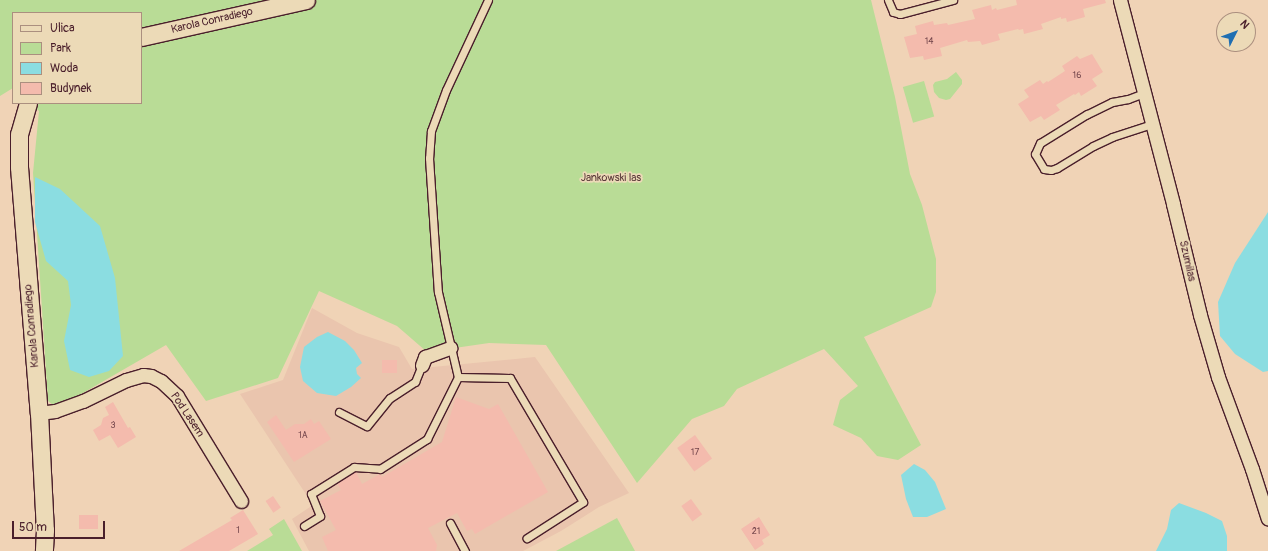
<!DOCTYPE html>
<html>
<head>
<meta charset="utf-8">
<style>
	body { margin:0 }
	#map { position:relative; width:1268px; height:551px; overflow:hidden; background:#f0d3b6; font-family:Pangolin,sans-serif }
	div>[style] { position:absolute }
	.built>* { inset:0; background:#eac5ae }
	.green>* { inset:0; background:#b9dc96; transform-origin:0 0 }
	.water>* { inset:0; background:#8bdde1 }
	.building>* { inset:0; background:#f4bbad; transform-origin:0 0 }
	.roads { filter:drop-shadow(1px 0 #4a1f2b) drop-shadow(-1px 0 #4a1f2b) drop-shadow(0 1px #4a1f2b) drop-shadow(0 -1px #4a1f2b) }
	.service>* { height:7px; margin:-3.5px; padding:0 3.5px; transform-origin:3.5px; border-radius:3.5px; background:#ecdab7 }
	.minor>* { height:13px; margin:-6.5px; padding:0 6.5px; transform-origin:6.5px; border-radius:6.5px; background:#ecdab7 }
	.tertiary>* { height:17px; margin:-8.5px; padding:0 8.5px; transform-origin:8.5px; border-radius:8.5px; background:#ecdab7 }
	span { translate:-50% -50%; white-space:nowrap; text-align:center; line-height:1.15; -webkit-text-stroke:3.5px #ecdab7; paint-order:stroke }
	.number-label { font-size:9px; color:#74464c }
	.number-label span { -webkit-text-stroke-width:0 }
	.street-label { font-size:11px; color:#4a1f2b }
	.park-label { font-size:11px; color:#5b3b3b }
	.legend { position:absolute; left:12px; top:12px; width:130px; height:92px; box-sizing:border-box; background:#ecdab7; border:1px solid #ab8f7f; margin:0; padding:5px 7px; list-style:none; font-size:12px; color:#4a1f2b }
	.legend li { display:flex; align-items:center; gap:8px; height:20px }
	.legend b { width:20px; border:1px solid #ab8f7f }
	.north { position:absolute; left:1216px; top:12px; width:40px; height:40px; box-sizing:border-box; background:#ecdab7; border:1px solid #ab8f7f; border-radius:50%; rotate:48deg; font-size:11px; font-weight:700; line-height:16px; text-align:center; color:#4a1f2b }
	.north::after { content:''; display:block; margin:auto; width:14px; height:18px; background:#1f6fb2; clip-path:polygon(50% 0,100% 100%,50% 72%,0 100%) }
	.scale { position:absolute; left:12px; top:521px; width:93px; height:18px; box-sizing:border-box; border:2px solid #4a1f2b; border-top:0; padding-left:5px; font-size:12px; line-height:14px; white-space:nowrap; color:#4a1f2b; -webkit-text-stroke:3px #ecdab7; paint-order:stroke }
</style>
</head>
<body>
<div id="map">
	<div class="built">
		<div style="clip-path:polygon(312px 308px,357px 333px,399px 347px,412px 369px,535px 357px,629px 493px,599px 507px,561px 531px,523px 551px,309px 551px,292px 519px,313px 505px,240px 394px,283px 380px)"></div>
	</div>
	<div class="green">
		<div style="clip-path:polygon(0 0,871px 0,895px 97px,910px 174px,922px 205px,936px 259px,936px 292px,931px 307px,864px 337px,921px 445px,898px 460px,877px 456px,861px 438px,833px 425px,840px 400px,858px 386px,824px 349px,737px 389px,724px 406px,692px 419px,637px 483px,546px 345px,489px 343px,427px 352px,397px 326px,319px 291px,278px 378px,206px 401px,166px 345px,57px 408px,48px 401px,33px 173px,39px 111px,30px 103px,141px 103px,141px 13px,13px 13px,13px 88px,0 96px)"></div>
		<div style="clip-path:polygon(956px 72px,962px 80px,962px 84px,950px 99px,946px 100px,939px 98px,934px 92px,933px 85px,935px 82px,947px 79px)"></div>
		<div style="left:924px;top:81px;width:37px;height:22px;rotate:74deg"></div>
		<div style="clip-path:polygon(617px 518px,635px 551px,556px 551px)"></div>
		<div style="clip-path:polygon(284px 519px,302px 551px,247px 551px,273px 535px,269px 529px)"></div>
	</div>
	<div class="water">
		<div style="clip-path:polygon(35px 177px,60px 189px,100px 226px,115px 278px,123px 356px,109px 371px,89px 377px,70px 370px,64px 341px,71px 305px,68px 281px,46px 261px,35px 222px)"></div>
		<div style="clip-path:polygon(1268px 212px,1268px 371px,1263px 372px,1235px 354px,1220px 336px,1218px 302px,1235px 263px)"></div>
		<div style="clip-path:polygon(328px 332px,345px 341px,354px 350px,362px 363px,356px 368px,357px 374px,361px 378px,351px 387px,336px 396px,317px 393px,303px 381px,300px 367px,304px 347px,317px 337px)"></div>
		<div style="clip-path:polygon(914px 464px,925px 470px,935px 482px,946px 509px,927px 517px,913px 517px,906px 499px,901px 475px)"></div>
		<div style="clip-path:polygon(1179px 503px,1206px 513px,1222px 521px,1227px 536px,1227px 551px,1156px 551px,1167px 529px,1171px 510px)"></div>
	</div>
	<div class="building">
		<div style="clip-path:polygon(1016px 0,1105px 0,1106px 3px,1083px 9px,1085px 17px,1067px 22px,1066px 18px,1061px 19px,1061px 17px,1041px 24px,1043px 29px,1024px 34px,1023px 29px,1019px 30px,1018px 29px,998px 34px,1000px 40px,982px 45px,980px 41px,968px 42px,967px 40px,940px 48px,942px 56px,924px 60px,923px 56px,910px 58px,904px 37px,917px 34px,915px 26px,933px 21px,934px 25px,947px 23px,948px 25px,975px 19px,972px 10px,991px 5px,992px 10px,996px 8px,997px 10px,1017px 5px)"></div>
		<div style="clip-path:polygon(1092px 54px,1103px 72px,1092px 79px,1097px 86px,1081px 96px,1079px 92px,1075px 95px,1074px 94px,1056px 105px,1060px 110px,1044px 120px,1041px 116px,1030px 122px,1018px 104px,1029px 97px,1024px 90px,1040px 80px,1043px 84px,1047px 81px,1048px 82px,1065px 71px,1062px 66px,1077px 56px,1080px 59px)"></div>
		<div style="left:382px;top:360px;width:15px;height:13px"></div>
		<div style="clip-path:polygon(456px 397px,489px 409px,498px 404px,548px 492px,475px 534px,472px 529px,467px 531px,457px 513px,428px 528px,437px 545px,436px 551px,328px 551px,322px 537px,336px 530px,320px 501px,341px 490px,337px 483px,356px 472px,362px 484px,380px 474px,382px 477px,442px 442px)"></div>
		<div style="clip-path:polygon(113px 402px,128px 428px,130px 427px,136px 437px,118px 448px,110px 435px,99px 441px,93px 430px,101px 425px,103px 418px,109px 415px,105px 407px)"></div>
		<div style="clip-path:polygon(276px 415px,286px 430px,295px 424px,304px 424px,311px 419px,314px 424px,319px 421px,331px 439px,294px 462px,267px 422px)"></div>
		<div style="left:695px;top:435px;width:29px;height:22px;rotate:54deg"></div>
		<div style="left:273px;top:496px;width:14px;height:9px;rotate:56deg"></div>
		<div style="left:691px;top:499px;width:19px;height:12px;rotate:54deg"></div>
		<div style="clip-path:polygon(243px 510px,258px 534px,229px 551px,179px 551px,232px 520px,230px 518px)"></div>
		<div style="left:79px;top:515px;width:19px;height:14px"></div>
		<div style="clip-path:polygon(759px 517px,770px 535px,762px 540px,764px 544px,755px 550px,741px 529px)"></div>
	</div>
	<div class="roads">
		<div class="service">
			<div style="left:488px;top:0;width:99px;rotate:115deg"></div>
			<div style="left:446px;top:90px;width:44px;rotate:110.1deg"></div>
			<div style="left:431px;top:131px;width:27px;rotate:94deg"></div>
			<div style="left:429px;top:158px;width:134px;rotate:86.2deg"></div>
			<div style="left:438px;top:292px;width:87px;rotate:76.8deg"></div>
			<div style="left:458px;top:377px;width:52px;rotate:1.1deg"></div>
			<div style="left:510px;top:378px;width:144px;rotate:59.5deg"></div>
			<div style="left:583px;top:502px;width:67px;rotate:147.3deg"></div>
			<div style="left:888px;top:0;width:13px;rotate:67deg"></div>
			<div style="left:893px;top:12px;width:7px;rotate:16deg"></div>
			<div style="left:900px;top:14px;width:55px;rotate:-14.8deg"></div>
			<div style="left:1144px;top:93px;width:17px;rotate:159deg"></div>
			<div style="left:1128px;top:99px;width:16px;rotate:169deg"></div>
			<div style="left:1112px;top:102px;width:28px;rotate:154deg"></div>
			<div style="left:1087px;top:114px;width:55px;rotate:148.3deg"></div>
			<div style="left:1040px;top:143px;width:12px;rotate:114deg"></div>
			<div style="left:1035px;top:154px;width:17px;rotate:59deg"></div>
			<div style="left:1044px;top:169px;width:7px;rotate:8deg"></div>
			<div style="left:1051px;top:170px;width:6px;rotate:-18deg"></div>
			<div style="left:1057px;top:168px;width:42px;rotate:-31.4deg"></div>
			<div style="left:1093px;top:146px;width:21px;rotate:-25deg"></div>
			<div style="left:1112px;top:137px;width:42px;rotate:-18deg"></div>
			<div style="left:339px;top:412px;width:31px;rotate:27deg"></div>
			<div style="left:367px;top:426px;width:36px;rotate:-51deg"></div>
			<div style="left:390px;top:398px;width:30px;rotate:-33deg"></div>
			<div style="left:415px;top:382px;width:18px;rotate:-68deg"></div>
			<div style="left:450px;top:523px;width:32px;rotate:62deg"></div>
			<div style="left:304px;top:526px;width:19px;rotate:-32deg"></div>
			<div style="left:320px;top:516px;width:24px;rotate:-112deg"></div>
			<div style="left:311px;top:494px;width:51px;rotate:-32.1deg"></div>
			<div style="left:354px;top:467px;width:26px;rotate:4deg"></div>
			<div style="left:380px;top:469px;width:56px;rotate:-32.6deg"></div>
			<div style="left:427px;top:439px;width:69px;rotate:-63.4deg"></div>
		</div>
		<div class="minor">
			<div style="left:1120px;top:0;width:211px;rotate:75.4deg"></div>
			<div style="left:1173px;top:204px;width:114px;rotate:76.3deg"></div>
			<div style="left:1200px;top:315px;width:65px;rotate:73.8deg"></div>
			<div style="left:1218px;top:377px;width:98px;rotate:69.7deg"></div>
			<div style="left:1252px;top:469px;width:52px;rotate:72.3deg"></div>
			<div style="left:422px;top:365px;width:9px;rotate:-69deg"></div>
			<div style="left:425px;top:357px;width:27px;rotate:-20deg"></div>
			<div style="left:39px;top:413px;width:16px;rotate:-7deg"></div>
			<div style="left:55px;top:411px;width:30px;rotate:-20deg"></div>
			<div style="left:83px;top:401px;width:48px;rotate:-26deg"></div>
			<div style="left:126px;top:380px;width:18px;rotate:-16deg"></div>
			<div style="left:143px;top:375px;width:8px;rotate:7deg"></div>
			<div style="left:151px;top:376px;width:11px;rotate:27deg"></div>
			<div style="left:161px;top:381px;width:22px;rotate:43deg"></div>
			<div style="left:177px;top:396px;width:123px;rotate:58.6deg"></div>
		</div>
		<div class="tertiary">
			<div style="left:141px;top:37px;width:169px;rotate:-12.6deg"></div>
			<div style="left:28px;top:103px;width:32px;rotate:106deg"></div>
			<div style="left:19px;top:134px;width:33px;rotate:90deg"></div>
			<div style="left:19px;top:167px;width:247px;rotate:85.4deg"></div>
			<div style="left:39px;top:413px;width:117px;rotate:87.1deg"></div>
			<div style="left:45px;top:530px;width:21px;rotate:93deg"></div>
		</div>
	</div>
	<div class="number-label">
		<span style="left:929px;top:42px">14</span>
		<span style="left:1077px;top:76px">16</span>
		<span style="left:113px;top:426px">3</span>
		<span style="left:303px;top:436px">1A</span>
		<span style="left:695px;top:453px">17</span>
		<span style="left:238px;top:531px">1</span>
		<span style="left:756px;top:532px">21</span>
	</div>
	<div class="street-label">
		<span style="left:212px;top:21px;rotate:-13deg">Karola Conradiego</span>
		<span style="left:1187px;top:261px;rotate:77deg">Szumilas</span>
		<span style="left:32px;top:326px;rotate:-95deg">Karola Conradiego</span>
		<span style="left:187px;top:415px;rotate:56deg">Pod Lasem</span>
	</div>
	<div class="park-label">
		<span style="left:611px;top:178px">Jankowski las</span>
	</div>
	<ul class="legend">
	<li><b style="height:5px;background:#ecdab7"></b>Ulica</li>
	<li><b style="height:11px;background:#b9dc96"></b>Park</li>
	<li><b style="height:11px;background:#8bdde1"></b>Woda</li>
	<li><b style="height:11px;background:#f4bbad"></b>Budynek</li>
	</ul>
	<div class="north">N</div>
	<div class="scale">50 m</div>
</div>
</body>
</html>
